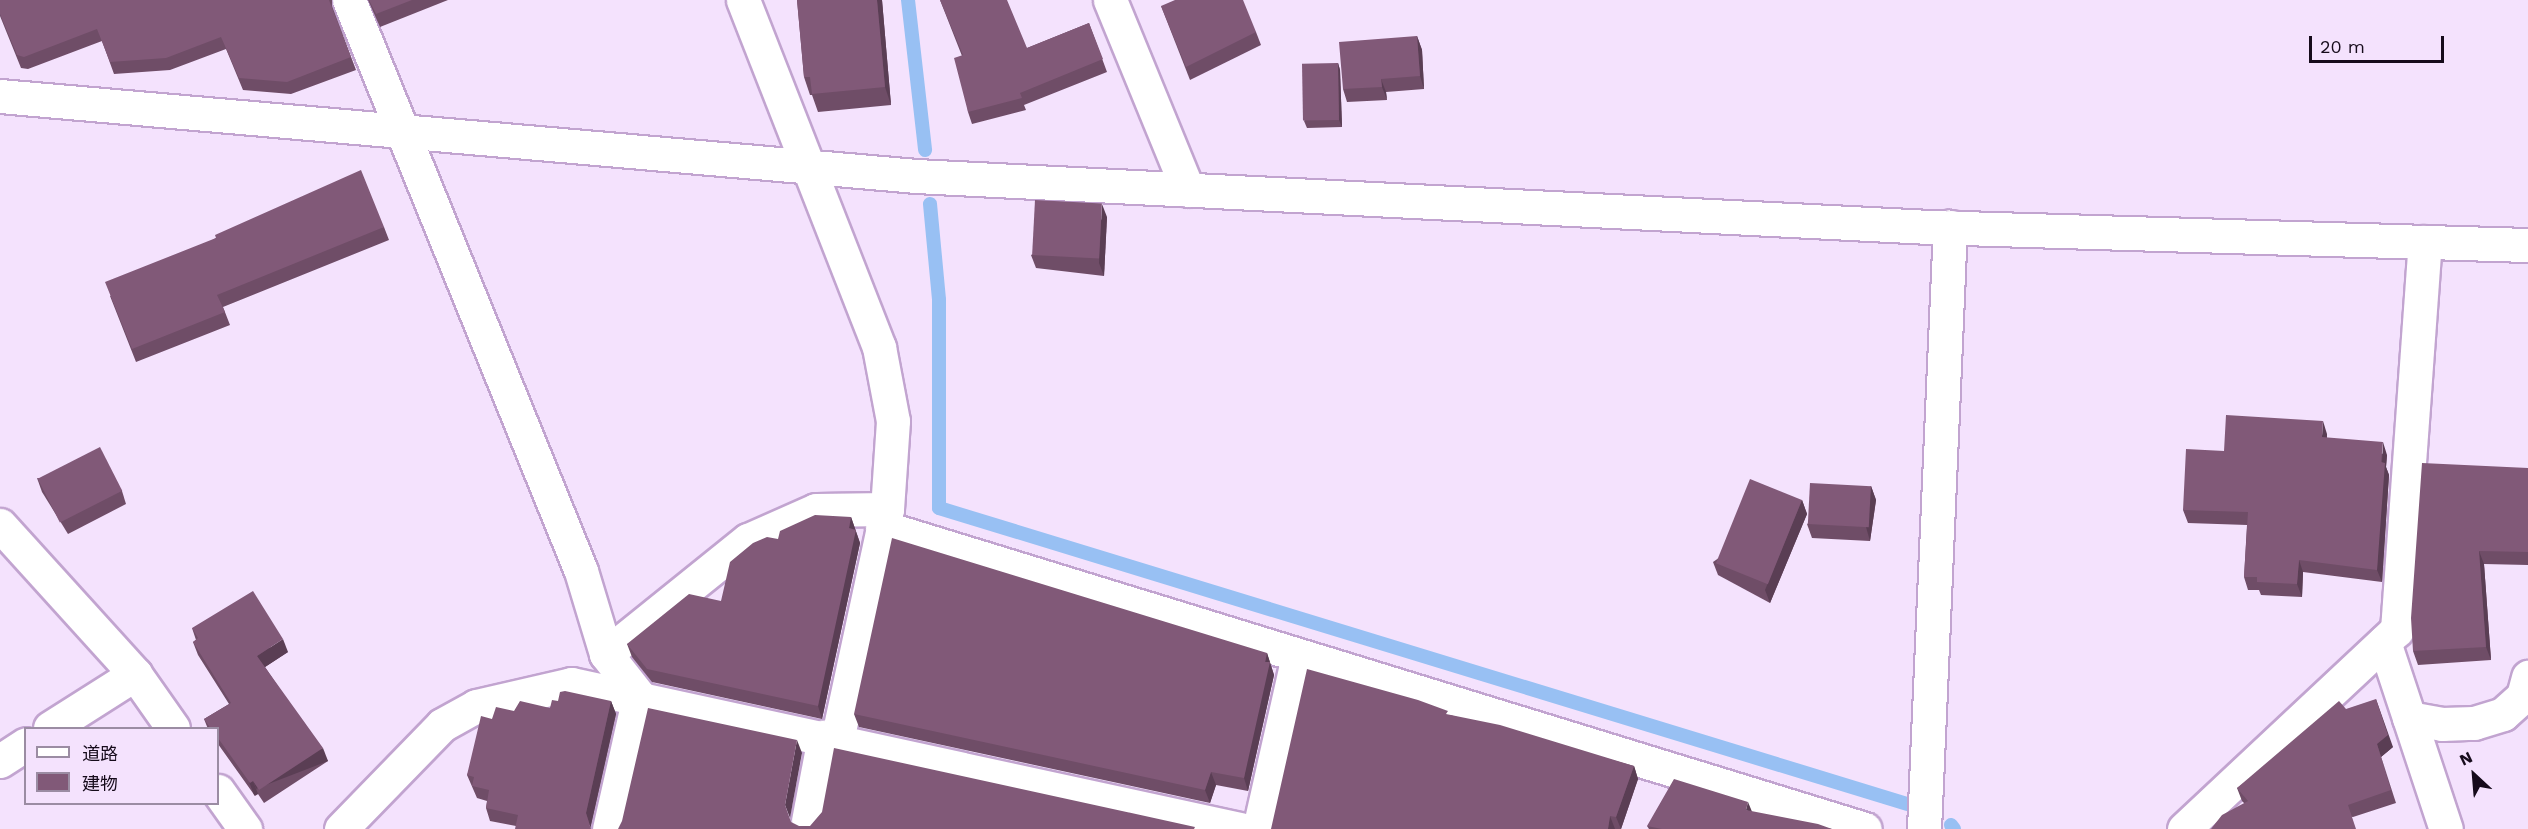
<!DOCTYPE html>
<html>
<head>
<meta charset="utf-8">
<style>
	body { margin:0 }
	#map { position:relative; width:2528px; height:829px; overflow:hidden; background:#f4e2fd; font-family:"Work Sans","Noto Sans JP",sans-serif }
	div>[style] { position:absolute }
	.stream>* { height:14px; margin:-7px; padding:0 7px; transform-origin:7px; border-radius:7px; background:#98c0f3 }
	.roads { filter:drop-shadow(2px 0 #c2a4d0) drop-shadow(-2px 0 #c2a4d0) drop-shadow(0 2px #c2a4d0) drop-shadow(0 -2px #c2a4d0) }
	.street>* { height:33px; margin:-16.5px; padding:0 16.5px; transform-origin:16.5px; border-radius:16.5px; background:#fff }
	.wall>* { inset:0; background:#6f4d67 }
	.shaded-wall>* { inset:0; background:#5a3e54; transform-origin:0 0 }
	.building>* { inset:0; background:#815978; transform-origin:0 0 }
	span { translate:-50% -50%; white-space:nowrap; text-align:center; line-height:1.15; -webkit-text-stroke:6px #f4e2fd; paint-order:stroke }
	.legend { position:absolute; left:24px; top:727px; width:195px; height:78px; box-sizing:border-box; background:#f4e2fd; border:2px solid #9b8ca3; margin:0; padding:8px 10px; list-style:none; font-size:18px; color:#160b1b }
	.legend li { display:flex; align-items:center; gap:12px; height:30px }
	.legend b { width:30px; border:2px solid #9b8ca3 }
	.north { position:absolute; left:2444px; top:745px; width:60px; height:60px; -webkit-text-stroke:4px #f4e2fd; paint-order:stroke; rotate:334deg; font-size:16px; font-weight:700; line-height:24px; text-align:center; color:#160b1b }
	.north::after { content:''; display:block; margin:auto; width:21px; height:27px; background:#160b1b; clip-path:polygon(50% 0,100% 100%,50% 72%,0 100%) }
	.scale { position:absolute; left:2309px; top:36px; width:135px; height:27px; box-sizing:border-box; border:3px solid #160b1b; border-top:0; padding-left:8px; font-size:18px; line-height:21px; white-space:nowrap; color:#160b1b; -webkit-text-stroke:4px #f4e2fd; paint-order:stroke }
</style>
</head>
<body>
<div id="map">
	<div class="stream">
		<div style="left:908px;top:0;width:151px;rotate:83.5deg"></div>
		<div style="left:930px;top:204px;width:96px;rotate:84.6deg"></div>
		<div style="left:939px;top:300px;width:208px;rotate:90deg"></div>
		<div style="left:939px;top:508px;width:1012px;rotate:17deg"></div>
		<div style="left:1951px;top:825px;width:5px;rotate:53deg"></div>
	</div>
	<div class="roads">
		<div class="street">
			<div style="left:349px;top:0;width:616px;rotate:67.89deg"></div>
			<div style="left:581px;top:571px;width:87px;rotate:73.2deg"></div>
			<div style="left:606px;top:654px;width:53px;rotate:51.8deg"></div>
			<div style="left:639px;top:696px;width:136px;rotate:102.7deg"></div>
			<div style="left:743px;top:0;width:373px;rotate:68.6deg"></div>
			<div style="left:879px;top:347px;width:75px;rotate:79.3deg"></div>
			<div style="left:893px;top:421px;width:88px;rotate:93.9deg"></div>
			<div style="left:887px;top:509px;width:236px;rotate:102.2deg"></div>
			<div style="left:1110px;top:0;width:205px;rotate:67.7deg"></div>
			<div style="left:0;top:96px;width:919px;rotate:4.99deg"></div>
			<div style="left:916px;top:176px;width:1013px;rotate:2.88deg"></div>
			<div style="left:1928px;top:227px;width:600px;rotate:1.72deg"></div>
			<div style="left:0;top:525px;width:201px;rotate:47.8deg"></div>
			<div style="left:135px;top:674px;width:66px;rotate:54.9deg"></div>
			<div style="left:882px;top:527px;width:1028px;rotate:17.08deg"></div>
			<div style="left:2384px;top:642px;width:197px;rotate:71.7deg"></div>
			<div style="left:606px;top:654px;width:182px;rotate:-38.8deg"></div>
			<div style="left:748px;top:540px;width:74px;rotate:-23.8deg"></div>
			<div style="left:816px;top:510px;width:71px;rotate:-0.8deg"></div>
			<div style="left:2409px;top:718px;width:34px;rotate:10deg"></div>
			<div style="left:2442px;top:724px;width:32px;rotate:-2deg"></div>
			<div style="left:2474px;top:723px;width:30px;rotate:-17deg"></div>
			<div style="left:2503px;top:714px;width:27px;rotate:-42deg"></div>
			<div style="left:2523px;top:696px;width:20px;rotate:-75deg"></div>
			<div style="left:50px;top:728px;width:101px;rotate:-32.4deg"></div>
			<div style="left:0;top:761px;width:31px;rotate:-33deg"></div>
			<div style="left:218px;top:791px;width:47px;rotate:54.6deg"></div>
			<div style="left:808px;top:821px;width:86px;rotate:-79.2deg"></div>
			<div style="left:341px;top:829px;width:145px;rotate:-45.8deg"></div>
			<div style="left:442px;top:725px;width:39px;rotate:-29deg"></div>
			<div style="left:476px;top:706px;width:98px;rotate:-13deg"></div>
			<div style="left:571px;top:684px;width:685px;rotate:12.23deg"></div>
			<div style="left:1259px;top:829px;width:177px;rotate:-77.3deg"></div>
			<div style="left:1924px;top:829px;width:603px;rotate:-87.53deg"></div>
			<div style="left:2184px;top:829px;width:291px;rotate:-43.1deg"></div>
			<div style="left:2397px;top:630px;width:389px;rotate:-85.9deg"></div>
		</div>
	</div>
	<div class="wall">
		<div style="clip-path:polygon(0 0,332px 0,332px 6px,356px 70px,291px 94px,243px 90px,226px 49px,170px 70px,114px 74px,102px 41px,28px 69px,21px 68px,0 16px)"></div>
		<div style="clip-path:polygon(368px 0,448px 0,380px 27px)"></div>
		<div style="clip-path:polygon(797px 0,882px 0,891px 105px,818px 112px,812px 95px,810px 95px,804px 77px)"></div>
		<div style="clip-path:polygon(940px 0,1027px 48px,1089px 23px,1107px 72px,1024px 105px,1026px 110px,972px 124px,968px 112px,962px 56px)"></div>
		<div style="clip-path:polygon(1161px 6px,1256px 32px,1261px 45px,1190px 80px)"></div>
		<div style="clip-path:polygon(1417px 36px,1422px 50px,1424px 89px,1386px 92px,1387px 100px,1347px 102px,1343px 89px)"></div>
		<div style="clip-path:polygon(1338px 63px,1340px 70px,1342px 127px,1307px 128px,1304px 121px)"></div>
		<div style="clip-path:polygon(1107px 217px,1104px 276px,1036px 268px,1031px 255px)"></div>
		<div style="clip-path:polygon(384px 227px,389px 240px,223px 307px,230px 325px,136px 362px,110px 296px,216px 238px)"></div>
		<div style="clip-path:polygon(2327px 434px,2327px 438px,2387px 455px,2386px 467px,2389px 475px,2382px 582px,2303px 572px,2302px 597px,2261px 595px,2259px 590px,2248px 590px,2244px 577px,2247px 525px,2188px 523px,2183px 510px,2224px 451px)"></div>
		<div style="clip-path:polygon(2528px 468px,2528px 565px,2484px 564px,2491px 660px,2418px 665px,2413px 651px)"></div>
		<div style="clip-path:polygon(37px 478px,122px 491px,126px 504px,68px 534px,42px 492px)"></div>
		<div style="clip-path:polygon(1871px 486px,1876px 500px,1870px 541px,1812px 538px,1807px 524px)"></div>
		<div style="clip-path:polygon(1802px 500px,1807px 514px,1770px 603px,1718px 575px,1713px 562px)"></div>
		<div style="clip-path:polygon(851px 517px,860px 543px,822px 719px,652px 682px,632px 657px,627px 644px,721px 601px)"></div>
		<div style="clip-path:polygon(192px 628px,288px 652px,265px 667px,328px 761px,264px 803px,258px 794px,255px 796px,218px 744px,218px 729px,208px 729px,204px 719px,229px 704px,198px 655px,193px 642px,196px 640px)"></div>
		<div style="clip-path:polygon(1267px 653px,1274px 675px,1248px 791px,1216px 785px,1210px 803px,859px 727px,854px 714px)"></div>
		<div style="clip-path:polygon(558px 701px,611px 701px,616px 714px,591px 825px,516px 826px,490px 821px,486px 808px,487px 801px,477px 798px,467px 775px,492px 719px,514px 711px,550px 708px)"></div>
		<div style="clip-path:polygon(2346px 709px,2393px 747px,2381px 757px,2396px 803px,2353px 817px,2244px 803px,2242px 801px,2237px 788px)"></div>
		<div style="clip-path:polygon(1450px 715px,1634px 766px,1638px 779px,1621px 829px,1271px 829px)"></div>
		<div style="clip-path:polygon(1752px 812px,1832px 829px,1649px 829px,1647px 826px)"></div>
	</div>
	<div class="shaded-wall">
		<div style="clip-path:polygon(877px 0,882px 0,891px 105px,885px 87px)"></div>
		<div style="clip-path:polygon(1417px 36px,1422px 50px,1424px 89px,1420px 76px)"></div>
		<div style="clip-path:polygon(1338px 63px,1340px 70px,1342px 127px,1339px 120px)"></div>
		<div style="clip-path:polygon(1381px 79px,1386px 92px,1387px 100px,1382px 87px)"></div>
		<div style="clip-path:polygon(1102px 204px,1107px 217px,1104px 276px,1099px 263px)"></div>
		<div style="clip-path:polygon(2323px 421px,2327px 434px,2326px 450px,2322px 437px)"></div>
		<div style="clip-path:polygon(2383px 442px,2387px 455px,2386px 467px,2389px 475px,2382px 582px,2377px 570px)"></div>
		<div style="clip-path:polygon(1871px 486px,1876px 500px,1870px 541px,1866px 527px)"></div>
		<div style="clip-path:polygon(1802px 500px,1807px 514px,1770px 603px,1765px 590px)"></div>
		<div style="clip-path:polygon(851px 517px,860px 543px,822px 719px,818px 706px)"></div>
		<div style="clip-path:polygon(2479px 551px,2484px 564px,2491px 660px,2486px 647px)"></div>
		<div style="clip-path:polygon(2299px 560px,2303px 572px,2302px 597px,2297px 584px)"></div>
		<div style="clip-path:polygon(283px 639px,288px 652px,262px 669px,257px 656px)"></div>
		<div style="clip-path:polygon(1267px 653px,1274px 675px,1248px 791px,1244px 778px)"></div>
		<div style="clip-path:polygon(2376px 699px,2393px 747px,2381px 757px,2396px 803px,2377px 744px)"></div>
		<div style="clip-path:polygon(611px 701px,616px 714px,591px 825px,591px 829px,586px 813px)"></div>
		<div style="clip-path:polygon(797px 740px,802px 753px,790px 818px,785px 805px)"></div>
		<div style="left:323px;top:748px;width:14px;height:77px;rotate:69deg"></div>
		<div style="clip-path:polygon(1634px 766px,1638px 779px,1621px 829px,1616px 817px)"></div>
		<div style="clip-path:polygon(1211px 772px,1216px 785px,1210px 803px,1205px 790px)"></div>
		<div style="left:253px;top:781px;width:14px;height:4px;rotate:69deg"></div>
		<div style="clip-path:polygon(1748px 802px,1753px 814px,1746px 810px)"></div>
		<div style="clip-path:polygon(1610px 816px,1615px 829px,1608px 829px)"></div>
	</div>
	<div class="building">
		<div style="clip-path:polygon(0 0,329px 0,351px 57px,287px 82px,239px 78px,221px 37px,166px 58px,110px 62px,97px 29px,24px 57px,17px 55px,0 14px)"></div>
		<div style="clip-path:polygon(369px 0,412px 0,376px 14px)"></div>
		<div style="clip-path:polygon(797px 0,877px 0,885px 87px,812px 94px,810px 77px,804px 77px)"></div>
		<div style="clip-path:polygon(940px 0,1007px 0,1027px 48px,1089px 23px,1103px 59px,1020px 93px,1022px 98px,968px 112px,954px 58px,963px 55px)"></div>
		<div style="clip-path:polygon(1175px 0,1243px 0,1256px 32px,1186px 67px,1161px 6px)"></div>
		<div style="clip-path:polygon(1417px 36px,1420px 76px,1381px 79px,1382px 87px,1343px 89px,1339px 42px)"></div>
		<div style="left:1338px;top:63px;width:57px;height:36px;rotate:89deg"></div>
		<div style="clip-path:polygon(361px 170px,384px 227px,217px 295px,225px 312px,132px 349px,105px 282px,216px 238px,215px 235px)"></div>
		<div style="left:1035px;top:200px;width:67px;height:55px;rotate:3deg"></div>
		<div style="clip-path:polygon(2226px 415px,2323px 421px,2322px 437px,2383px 442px,2381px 462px,2385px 463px,2377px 570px,2299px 560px,2297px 584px,2257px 582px,2257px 577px,2244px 577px,2248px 512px,2183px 510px,2186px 449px,2224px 451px)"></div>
		<div style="left:100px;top:447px;width:49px;height:70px;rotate:63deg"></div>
		<div style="clip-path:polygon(2422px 463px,2528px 468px,2528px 552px,2479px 551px,2486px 647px,2413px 651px,2411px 618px)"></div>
		<div style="left:1750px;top:479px;width:56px;height:91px;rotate:22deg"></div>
		<div style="left:1810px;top:483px;width:61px;height:41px;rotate:3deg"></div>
		<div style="clip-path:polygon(815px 515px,851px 517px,849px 528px,856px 530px,818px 706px,647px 669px,627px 644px,689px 594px,721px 601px,730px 562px,753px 543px,767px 537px,778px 539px,780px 531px)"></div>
		<div style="clip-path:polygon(892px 538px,1267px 653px,1265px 662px,1270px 662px,1244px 778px,1211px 772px,1205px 790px,854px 714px)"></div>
		<div style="clip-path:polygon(253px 591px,283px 639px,257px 656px,323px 748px,259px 790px,253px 781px,250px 783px,218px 738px,218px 729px,211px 729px,204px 719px,231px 703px,193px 642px,198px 638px,192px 628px)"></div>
		<div style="clip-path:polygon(1307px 669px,1418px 700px,1448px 711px,1446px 714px,1500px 725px,1634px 766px,1616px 817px,1610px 816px,1608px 829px,1271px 829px)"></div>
		<div style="clip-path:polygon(565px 691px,611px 701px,586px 813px,591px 829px,515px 829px,518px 815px,486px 808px,489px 790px,472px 786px,474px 777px,467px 775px,481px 716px,492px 719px,496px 707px,514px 711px,520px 701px,550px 708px,552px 700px,558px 701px,560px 692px)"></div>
		<div style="clip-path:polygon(2376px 699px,2388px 735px,2377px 744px,2391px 790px,2348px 805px,2356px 829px,2211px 829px,2222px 815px,2248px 801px,2237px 788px,2339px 701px,2346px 709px)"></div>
		<div style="clip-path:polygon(648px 708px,797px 740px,785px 805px,791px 822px,799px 826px,810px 826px,822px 812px,834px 748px,1195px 827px,1194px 829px,618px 829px,622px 821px)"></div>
		<div style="clip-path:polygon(1674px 779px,1748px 802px,1746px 810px,1818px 824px,1832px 829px,1662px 829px,1647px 826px)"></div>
	</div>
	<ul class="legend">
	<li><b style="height:8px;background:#fff"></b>道路</li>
	<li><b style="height:16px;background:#815978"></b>建物</li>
	</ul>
	<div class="north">N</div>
	<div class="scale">20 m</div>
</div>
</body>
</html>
